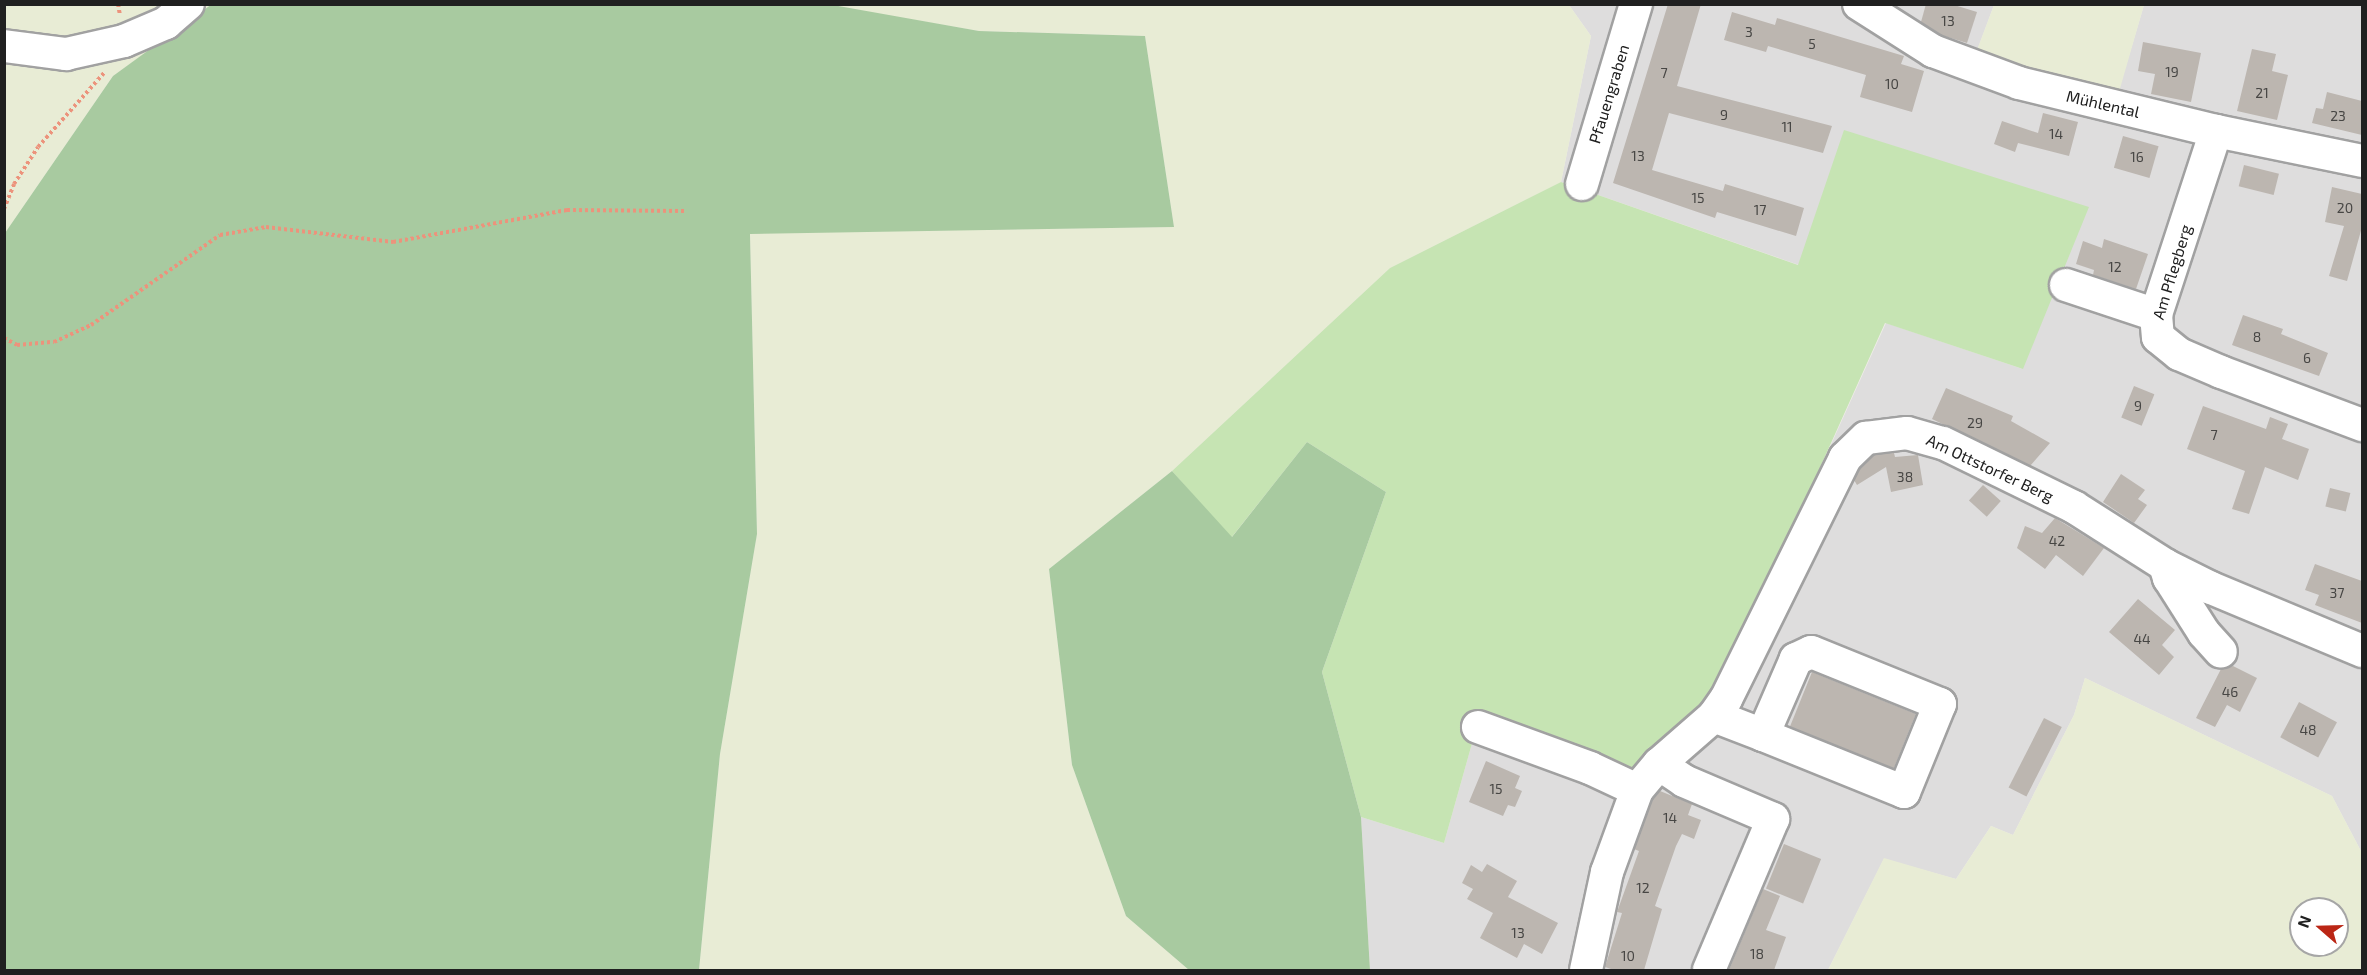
<!DOCTYPE html>
<html>
<head>
<meta charset="utf-8">
<style>
	body { margin:0 }
	#map { position:relative; width:2367px; height:975px; overflow:hidden; background:#efede7; font-family:"Exo 2",sans-serif }
	div>[style] { position:absolute }
	.residential>* { inset:0; background:#dedddd }
	.farmland>* { inset:0; background:#e8ecd5 }
	.grass>* { inset:0; background:#c6e4b3 }
	.forest>* { inset:0; background:#a8caa0 }
	.building>* { inset:0; background:#bcb6b0; transform-origin:0 0 }
	.path>* { height:4px; margin-top:-2px; transform-origin:0; background:repeating-linear-gradient(90deg,#ec937c 0 3px,transparent 0 6px) }
	.roads { filter:drop-shadow(2px 0 #a1a1a1) drop-shadow(-2px 0 #a1a1a1) drop-shadow(0 2px #a1a1a1) drop-shadow(0 -2px #a1a1a1) }
	.minor>* { height:32px; margin:-16px; padding:0 16px; transform-origin:16px; border-radius:16px; background:#fff }
	span { translate:-50% -50%; white-space:nowrap; text-align:center; line-height:1.15; -webkit-text-stroke:4.5px #fff; paint-order:stroke }
	.number-label { font-size:14px; color:#474644 }
	.number-label span { -webkit-text-stroke-width:0 }
	.street-label { font-size:16px; color:#202020 }
	.frame { position:absolute; inset:0; border:6px solid #202020; pointer-events:none }
	.north { position:absolute; left:2289px; top:897px; width:60px; height:60px; box-sizing:border-box; background:#fff; border:2px solid #a6a6a6; border-radius:50%; rotate:290deg; font-size:16px; font-weight:700; line-height:24px; text-align:center; color:#202020 }
	.north::after { content:''; display:block; margin:auto; width:21px; height:27px; background:#bb2615; clip-path:polygon(50% 0,100% 100%,50% 72%,0 100%) }
</style>
</head>
<body>
<div id="map">
	<div class="residential">
		<div style="clip-path:polygon(1569px 5px,1994px 5px,1966px 80px,2020px 101px,2109px 123px,2144px 5px,2362px 5px,2362px 853px,2332px 796px,2085px 678px,2074px 715px,2013px 835px,1991px 826px,1956px 879px,1884px 859px,1828px 970px,1370px 970px,1361px 817px,1444px 843px,1480px 715px,1724px 681px,1886px 323px,2023px 369px,1799px 265px,1561px 182px,1591px 36px)"></div>
	</div>
	<div class="farmland">
		<div style="clip-path:polygon(5px 5px,212px 5px,113px 76px,5px 233px)"></div>
		<div style="clip-path:polygon(827px 5px,1569px 5px,1591px 36px,1561px 182px,1390px 268px,1172px 471px,1049px 569px,1072px 765px,1126px 916px,1189px 970px,699px 970px,720px 754px,757px 534px,750px 233px,1174px 227px,1145px 36px,979px 31px)"></div>
		<div style="clip-path:polygon(1994px 5px,2144px 5px,2117px 99px,1974px 58px)"></div>
		<div style="clip-path:polygon(evenodd,2085px 678px,2332px 796px,2362px 853px,2362px 970px,1828px 970px,1884px 858px,1956px 879px,1991px 826px,2013px 835px,2074px 715px,2085px 678px,2301px 909px,2337px 909px,2337px 945px,2301px 945px,2301px 909px)"></div>
	</div>
	<div class="grass">
		<div style="clip-path:polygon(1844px 130px,2089px 207px,2023px 369px,1885px 323px,1724px 681px,1636px 775px,1480px 715px,1444px 843px,1361px 817px,1322px 672px,1386px 492px,1307px 442px,1231px 538px,1172px 471px,1390px 268px,1561px 182px,1798px 265px)"></div>
	</div>
	<div class="forest">
		<div style="clip-path:polygon(212px 4px,827px 4px,979px 31px,1145px 36px,1174px 227px,750px 234px,757px 534px,720px 754px,699px 970px,5px 970px,5px 233px,113px 76px)"></div>
		<div style="clip-path:polygon(1307px 442px,1386px 492px,1322px 672px,1361px 817px,1370px 970px,1189px 970px,1126px 916px,1072px 765px,1049px 569px,1172px 471px,1232px 537px)"></div>
	</div>
	<div class="building">
		<div style="clip-path:polygon(1668px 4px,1701px 4px,1677px 86px,1832px 126px,1823px 153px,1669px 113px,1652px 170px,1723px 191px,1725px 184px,1804px 208px,1796px 236px,1717px 212px,1715px 218px,1613px 183px)"></div>
		<div style="clip-path:polygon(1926px 4px,1951px 4px,1977px 12px,1967px 43px,1941px 35px,1921px 22px)"></div>
		<div style="clip-path:polygon(1732px 12px,1775px 25px,1777px 18px,1904px 56px,1901px 64px,1924px 71px,1912px 112px,1860px 97px,1866px 75px,1768px 46px,1766px 52px,1724px 40px)"></div>
		<div style="clip-path:polygon(2143px 42px,2201px 53px,2191px 102px,2151px 94px,2155px 74px,2138px 71px)"></div>
		<div style="clip-path:polygon(2252px 49px,2276px 54px,2272px 71px,2288px 75px,2277px 120px,2237px 111px)"></div>
		<div style="clip-path:polygon(2327px 92px,2362px 101px,2362px 135px,2312px 123px,2316px 108px,2323px 109px)"></div>
		<div style="clip-path:polygon(2043px 113px,2078px 122px,2069px 156px,2018px 143px,2015px 152px,1994px 144px,2002px 121px,2038px 133px)"></div>
		<div style="left:2123px;top:136px;width:37px;height:33px;rotate:16deg"></div>
		<div style="left:2244px;top:165px;width:36px;height:22px;rotate:14deg"></div>
		<div style="clip-path:polygon(2332px 187px,2362px 194px,2362px 227px,2347px 281px,2329px 276px,2344px 226px,2325px 222px)"></div>
		<div style="clip-path:polygon(2104px 239px,2148px 254px,2136px 289px,2093px 275px,2094px 270px,2076px 264px,2083px 241px,2102px 248px)"></div>
		<div style="clip-path:polygon(2243px 315px,2283px 329px,2281px 334px,2328px 353px,2319px 376px,2232px 345px)"></div>
		<div style="left:2134px;top:386px;width:22px;height:34px;rotate:22deg"></div>
		<div style="clip-path:polygon(1946px 388px,2013px 416px,2011px 421px,2050px 443px,2030px 466px,1932px 419px)"></div>
		<div style="clip-path:polygon(2203px 406px,2266px 429px,2270px 417px,2288px 424px,2282px 439px,2309px 449px,2298px 480px,2265px 467px,2249px 514px,2232px 509px,2245px 471px,2187px 449px)"></div>
		<div style="clip-path:polygon(1894px 453px,1895px 457px,1918px 455px,1923px 485px,1891px 492px,1886px 467px,1857px 485px,1854px 480px,1860px 469px,1874px 455px)"></div>
		<div style="clip-path:polygon(2121px 474px,2145px 490px,2138px 499px,2147px 505px,2134px 523px,2103px 502px)"></div>
		<div style="left:1983px;top:485px;width:24px;height:21px;rotate:42deg"></div>
		<div style="left:2330px;top:488px;width:21px;height:19px;rotate:14deg"></div>
		<div style="clip-path:polygon(2055px 518px,2104px 548px,2083px 576px,2056px 555px,2045px 569px,2017px 548px,2025px 526px,2042px 533px)"></div>
		<div style="clip-path:polygon(2315px 564px,2362px 581px,2362px 623px,2315px 605px,2319px 595px,2305px 590px)"></div>
		<div style="clip-path:polygon(2138px 599px,2175px 630px,2162px 645px,2174px 657px,2159px 675px,2109px 632px)"></div>
		<div style="clip-path:polygon(2233px 666px,2257px 678px,2240px 712px,2227px 705px,2215px 727px,2196px 718px,2221px 669px)"></div>
		<div style="left:1812px;top:672px;width:112px;height:59px;rotate:22deg"></div>
		<div style="left:2299px;top:702px;width:43px;height:40px;rotate:28deg"></div>
		<div style="left:2044px;top:718px;width:20px;height:78px;rotate:27deg"></div>
		<div style="clip-path:polygon(1486px 761px,1520px 776px,1515px 788px,1522px 791px,1515px 807px,1508px 805px,1503px 816px,1469px 802px)"></div>
		<div style="clip-path:polygon(1660px 791px,1692px 804px,1688px 815px,1701px 820px,1694px 839px,1682px 834px,1676px 846px,1655px 906px,1662px 909px,1644px 970px,1614px 970px,1605px 967px,1622px 913px,1617px 912px,1639px 851px,1634px 849px,1653px 799px)"></div>
		<div style="left:1784px;top:844px;width:40px;height:48px;rotate:22deg"></div>
		<div style="clip-path:polygon(1487px 864px,1517px 881px,1508px 897px,1558px 923px,1542px 954px,1524px 944px,1517px 958px,1480px 938px,1493px 913px,1467px 899px,1473px 889px,1462px 883px,1471px 865px,1482px 872px)"></div>
		<div style="clip-path:polygon(1763px 889px,1780px 896px,1766px 930px,1786px 937px,1774px 970px,1729px 970px)"></div>
	</div>
	<div class="path">
		<div style="left:118px;top:4px;width:11px;rotate:80deg"></div>
		<div style="left:4px;top:209px;width:27px;rotate:-68deg"></div>
		<div style="left:14px;top:184px;width:44px;rotate:-57deg"></div>
		<div style="left:38px;top:147px;width:99px;rotate:-48.3deg"></div>
		<div style="left:4px;top:338px;width:15px;rotate:28deg"></div>
		<div style="left:17px;top:345px;width:37px;rotate:-5deg"></div>
		<div style="left:54px;top:342px;width:41px;rotate:-24.7deg"></div>
		<div style="left:91px;top:325px;width:157px;rotate:-34.9deg"></div>
		<div style="left:220px;top:235px;width:47px;rotate:-9.9deg"></div>
		<div style="left:266px;top:227px;width:128px;rotate:6.7deg"></div>
		<div style="left:393px;top:242px;width:177px;rotate:-10.4deg"></div>
		<div style="left:567px;top:210px;width:119px;rotate:0.5deg"></div>
	</div>
	<div class="roads">
		<div class="minor">
			<div style="left:1859px;top:4px;width:88px;rotate:32.4deg"></div>
			<div style="left:1933px;top:51px;width:92px;rotate:20.4deg"></div>
			<div style="left:2019px;top:83px;width:203px;rotate:13.7deg"></div>
			<div style="left:2216px;top:131px;width:149px;rotate:11.6deg"></div>
			<div style="left:4px;top:46px;width:63px;rotate:7.4deg"></div>
			<div style="left:66px;top:54px;width:59px;rotate:-12.6deg"></div>
			<div style="left:124px;top:41px;width:46px;rotate:-23.2deg"></div>
			<div style="left:166px;top:23px;width:29px;rotate:-41deg"></div>
			<div style="left:2216px;top:131px;width:194px;rotate:108.1deg"></div>
			<div style="left:2156px;top:315px;width:22px;rotate:85deg"></div>
			<div style="left:2158px;top:337px;width:27px;rotate:39deg"></div>
			<div style="left:2179px;top:354px;width:46px;rotate:23.2deg"></div>
			<div style="left:2221px;top:372px;width:151px;rotate:20.6deg"></div>
			<div style="left:1582px;top:184px;width:188px;rotate:-73.3deg"></div>
			<div style="left:2066px;top:285px;width:95px;rotate:18.4deg"></div>
			<div style="left:2165px;top:565px;width:14px;rotate:73deg"></div>
			<div style="left:2169px;top:578px;width:65px;rotate:57.5deg"></div>
			<div style="left:2204px;top:633px;width:25px;rotate:48deg"></div>
			<div style="left:1714px;top:716px;width:53px;rotate:21.2deg"></div>
			<div style="left:1763px;top:735px;width:152px;rotate:22deg"></div>
			<div style="left:1904px;top:792px;width:95px;rotate:-67.8deg"></div>
			<div style="left:1940px;top:704px;width:139px;rotate:-158deg"></div>
			<div style="left:1811px;top:652px;width:17px;rotate:155deg"></div>
			<div style="left:1796px;top:659px;width:83px;rotate:113.5deg"></div>
			<div style="left:1478px;top:727px;width:119px;rotate:20.1deg"></div>
			<div style="left:1590px;top:768px;width:52px;rotate:25.1deg"></div>
			<div style="left:1659px;top:764px;width:30px;rotate:34deg"></div>
			<div style="left:1684px;top:781px;width:97px;rotate:23.1deg"></div>
			<div style="left:1773px;top:819px;width:164px;rotate:113deg"></div>
			<div style="left:1586px;top:970px;width:100px;rotate:-77.9deg"></div>
			<div style="left:1607px;top:872px;width:87px;rotate:-69.9deg"></div>
			<div style="left:1637px;top:790px;width:34px;rotate:-50deg"></div>
			<div style="left:1659px;top:764px;width:73px;rotate:-41.1deg"></div>
			<div style="left:1714px;top:716px;width:21px;rotate:-55deg"></div>
			<div style="left:1726px;top:699px;width:269px;rotate:-63.7deg"></div>
			<div style="left:1845px;top:458px;width:29px;rotate:-44deg"></div>
			<div style="left:1866px;top:438px;width:41px;rotate:-7deg"></div>
			<div style="left:1907px;top:433px;width:37px;rotate:16deg"></div>
			<div style="left:1943px;top:443px;width:146px;rotate:26deg"></div>
			<div style="left:2074px;top:507px;width:108px;rotate:32.5deg"></div>
			<div style="left:2165px;top:565px;width:51px;rotate:26.6deg"></div>
			<div style="left:2211px;top:588px;width:164px;rotate:22.6deg"></div>
		</div>
	</div>
	<div class="number-label">
		<span style="left:1948px;top:21px">13</span>
		<span style="left:1749px;top:32px">3</span>
		<span style="left:1812px;top:44px">5</span>
		<span style="left:2172px;top:72px">19</span>
		<span style="left:1664px;top:73px">7</span>
		<span style="left:1892px;top:84px">10</span>
		<span style="left:2262px;top:93px">21</span>
		<span style="left:1724px;top:115px">9</span>
		<span style="left:2338px;top:116px">23</span>
		<span style="left:1787px;top:127px">11</span>
		<span style="left:2056px;top:134px">14</span>
		<span style="left:1638px;top:156px">13</span>
		<span style="left:2137px;top:157px">16</span>
		<span style="left:1698px;top:198px">15</span>
		<span style="left:2345px;top:208px">20</span>
		<span style="left:1760px;top:210px">17</span>
		<span style="left:2115px;top:267px">12</span>
		<span style="left:2257px;top:337px">8</span>
		<span style="left:2307px;top:358px">6</span>
		<span style="left:2138px;top:406px">9</span>
		<span style="left:1975px;top:423px">29</span>
		<span style="left:2214px;top:435px">7</span>
		<span style="left:1905px;top:477px">38</span>
		<span style="left:2057px;top:541px">42</span>
		<span style="left:2337px;top:593px">37</span>
		<span style="left:2142px;top:639px">44</span>
		<span style="left:2230px;top:692px">46</span>
		<span style="left:2308px;top:730px">48</span>
		<span style="left:1496px;top:789px">15</span>
		<span style="left:1670px;top:818px">14</span>
		<span style="left:1643px;top:888px">12</span>
		<span style="left:1518px;top:933px">13</span>
		<span style="left:1757px;top:954px">18</span>
		<span style="left:1628px;top:956px">10</span>
	</div>
	<div class="street-label">
		<span style="left:1609px;top:94px;rotate:-73deg">Pfauengraben</span>
		<span style="left:2103px;top:104px;rotate:13deg">Mühlental</span>
		<span style="left:2172px;top:272px;rotate:-73deg">Am Pflegberg</span>
		<span style="left:1990px;top:468px;rotate:25deg">Am Ottstorfer Berg</span>
	</div>
	<div class="frame"></div>
	<div class="north">N</div>
</div>
</body>
</html>
